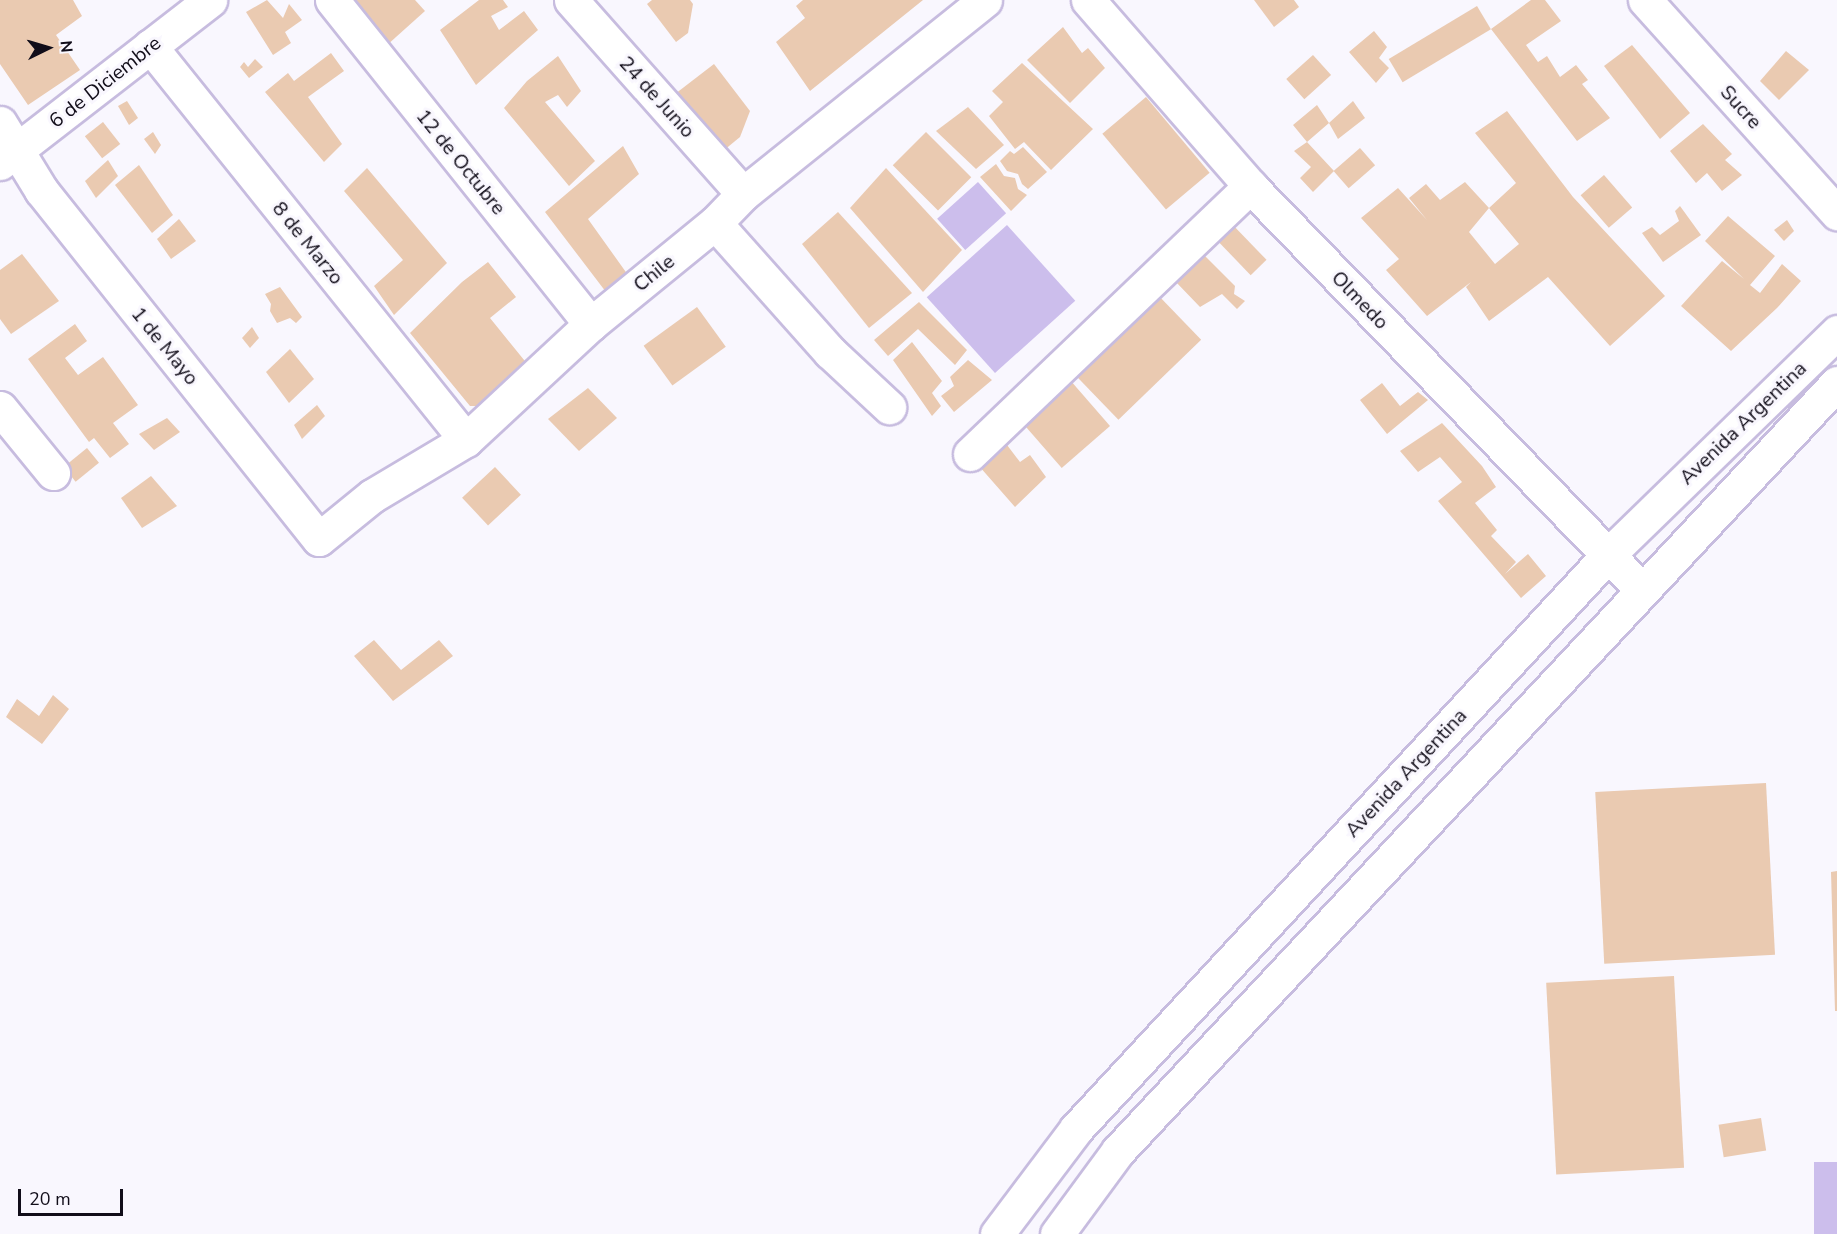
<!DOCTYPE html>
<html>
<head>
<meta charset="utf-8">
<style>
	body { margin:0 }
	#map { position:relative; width:1837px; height:1234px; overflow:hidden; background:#f9f7fe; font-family:"Nunito Sans",sans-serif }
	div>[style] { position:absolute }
	.green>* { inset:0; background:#ccbeec; transform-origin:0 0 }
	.building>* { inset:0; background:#eacab1; transform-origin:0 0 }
	.roads { filter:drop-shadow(2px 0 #c7bcdf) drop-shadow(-2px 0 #c7bcdf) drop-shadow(0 2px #c7bcdf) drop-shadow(0 -2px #c7bcdf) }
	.minor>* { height:33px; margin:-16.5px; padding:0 16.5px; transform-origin:16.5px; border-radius:16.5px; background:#fff }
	span { translate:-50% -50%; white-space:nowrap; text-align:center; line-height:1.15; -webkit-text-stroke:6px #f9f7fe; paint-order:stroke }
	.street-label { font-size:20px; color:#110d19 }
	.north { position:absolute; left:18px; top:18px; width:60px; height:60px; -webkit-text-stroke:4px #f9f7fe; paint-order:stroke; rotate:85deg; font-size:16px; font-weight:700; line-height:24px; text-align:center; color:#110d19 }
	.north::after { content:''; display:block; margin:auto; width:21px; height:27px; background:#110d19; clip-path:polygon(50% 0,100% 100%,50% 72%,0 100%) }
	.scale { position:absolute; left:18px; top:1189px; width:105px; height:27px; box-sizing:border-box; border:3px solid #110d19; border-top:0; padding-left:8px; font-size:18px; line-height:21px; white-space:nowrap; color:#110d19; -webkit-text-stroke:4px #f9f7fe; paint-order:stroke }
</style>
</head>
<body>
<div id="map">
	<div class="green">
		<div style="left:978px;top:182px;width:42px;height:55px;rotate:48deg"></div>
		<div style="left:1007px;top:225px;width:102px;height:108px;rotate:48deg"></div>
		<div style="left:1814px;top:1162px;width:23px;height:72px"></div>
	</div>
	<div class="building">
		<div style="clip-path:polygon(0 0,73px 0,82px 16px,56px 35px,80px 70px,28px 105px,0 64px)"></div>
		<div style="clip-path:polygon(267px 0,283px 18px,289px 4px,302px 20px,285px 32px,291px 43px,273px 55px,246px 12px)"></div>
		<div style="clip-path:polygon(350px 0,415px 0,425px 11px,386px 46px)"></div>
		<div style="clip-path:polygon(479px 0,503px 0,508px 7px,491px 16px,499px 30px,524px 11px,538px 30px,476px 85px,440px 30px)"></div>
		<div style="clip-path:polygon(652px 0,690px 0,693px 4px,688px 33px,676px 42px,647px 4px)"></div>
		<div style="clip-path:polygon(803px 0,923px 0,810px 91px,776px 42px,805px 18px,796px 6px)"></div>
		<div style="clip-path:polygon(1254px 0,1294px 0,1299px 7px,1274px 27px)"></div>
		<div style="clip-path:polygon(1531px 0,1545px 0,1561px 21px,1526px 45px,1538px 62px,1547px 56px,1560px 77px,1576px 65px,1588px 80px,1582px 84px,1610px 118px,1577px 141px,1491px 29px)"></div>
		<div style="left:1477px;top:6px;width:27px;height:103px;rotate:59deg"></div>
		<div style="clip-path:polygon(1063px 27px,1082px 53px,1088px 48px,1105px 68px,1070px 103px,1027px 60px)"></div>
		<div style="clip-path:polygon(1374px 31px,1387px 47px,1379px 58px,1389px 68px,1376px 83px,1349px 52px)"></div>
		<div style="clip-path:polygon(1632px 45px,1690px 113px,1660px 139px,1604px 66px)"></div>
		<div style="clip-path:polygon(1786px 51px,1809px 70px,1779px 100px,1760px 81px)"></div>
		<div style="clip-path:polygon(331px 53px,344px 71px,308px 97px,342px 144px,324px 162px,265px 92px,288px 73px,294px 81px)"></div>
		<div style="left:1313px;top:55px;width:27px;height:36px;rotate:48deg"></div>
		<div style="clip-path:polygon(558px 56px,581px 91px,567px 107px,558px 95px,545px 102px,595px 161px,569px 186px,504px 108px,527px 81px)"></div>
		<div style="clip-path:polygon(255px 59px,263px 67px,249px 78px,240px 67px,244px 62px,248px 67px)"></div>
		<div style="clip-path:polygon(1022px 63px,1093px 129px,1051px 170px,1024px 142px,1015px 149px,989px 116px,1003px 102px,992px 91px)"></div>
		<div style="clip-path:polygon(714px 64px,750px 111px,740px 137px,723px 151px,675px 94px)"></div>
		<div style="left:1146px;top:97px;width:99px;height:57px;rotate:50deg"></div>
		<div style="clip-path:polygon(127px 101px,138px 118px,129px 125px,118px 106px)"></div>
		<div style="clip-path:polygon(1353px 101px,1365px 118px,1338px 139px,1329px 123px)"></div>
		<div style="clip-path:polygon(1317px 105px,1329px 123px,1307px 142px,1334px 171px,1313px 192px,1300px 178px,1311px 167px,1294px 151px,1307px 142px,1293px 125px)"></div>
		<div style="clip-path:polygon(968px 107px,1004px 145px,976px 169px,936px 131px)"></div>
		<div style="clip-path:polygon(1507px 111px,1573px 197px,1665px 296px,1610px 346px,1548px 277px,1489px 321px,1466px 287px,1471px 282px,1427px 316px,1386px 270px,1399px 259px,1361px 218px,1398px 188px,1427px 220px,1409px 198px,1426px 184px,1440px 200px,1465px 182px,1489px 208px,1469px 232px,1495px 264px,1519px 244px,1489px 208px,1516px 183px,1475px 133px)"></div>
		<div style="left:103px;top:122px;width:28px;height:23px;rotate:52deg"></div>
		<div style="clip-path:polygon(1703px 124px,1732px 154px,1725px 160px,1742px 175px,1722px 191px,1707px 173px,1696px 183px,1670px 151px)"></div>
		<div style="clip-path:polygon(153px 132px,161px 145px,155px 154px,144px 139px)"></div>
		<div style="left:926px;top:132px;width:64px;height:47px;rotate:45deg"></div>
		<div style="clip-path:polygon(623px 146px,639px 174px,588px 219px,628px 275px,609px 296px,545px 212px)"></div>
		<div style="clip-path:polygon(1023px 147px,1047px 172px,1028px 189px,1022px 184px,1018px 174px,1007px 171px,1000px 161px,1010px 151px,1014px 154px)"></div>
		<div style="left:1360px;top:148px;width:23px;height:35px;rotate:49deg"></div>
		<div style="clip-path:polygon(108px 160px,118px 176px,96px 198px,85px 181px)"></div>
		<div style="clip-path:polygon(996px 164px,1004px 176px,1015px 178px,1018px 189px,1027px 195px,1011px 211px,980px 177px)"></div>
		<div style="clip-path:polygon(139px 165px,173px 215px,152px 233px,115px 185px)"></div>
		<div style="clip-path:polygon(367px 168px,447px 263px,394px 315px,374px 286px,403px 260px,344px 191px)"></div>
		<div style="clip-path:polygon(886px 168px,962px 250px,923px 292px,850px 208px)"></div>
		<div style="left:1604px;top:175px;width:43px;height:31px;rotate:49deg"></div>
		<div style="clip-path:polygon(1680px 206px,1701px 235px,1663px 262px,1642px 233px,1652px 227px,1660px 235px,1679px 221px,1675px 211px)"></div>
		<div style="clip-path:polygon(838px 212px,912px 293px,869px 328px,802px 244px)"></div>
		<div style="clip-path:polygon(1728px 216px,1775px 256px,1750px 285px,1760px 293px,1782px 264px,1801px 281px,1777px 308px,1731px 351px,1681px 306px,1722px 261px,1744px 279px,1705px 241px)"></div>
		<div style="clip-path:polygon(179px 219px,196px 241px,171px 259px,157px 239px)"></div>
		<div style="clip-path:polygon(1787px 220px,1794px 231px,1784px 241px,1774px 230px)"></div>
		<div style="left:1229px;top:221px;width:54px;height:22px;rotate:46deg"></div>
		<div style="clip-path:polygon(1197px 248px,1235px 286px,1234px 294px,1245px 301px,1237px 309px,1222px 294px,1200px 307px,1175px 281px)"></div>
		<div style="clip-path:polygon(22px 254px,59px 301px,11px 334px,0 319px,0 270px)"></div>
		<div style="clip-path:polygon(488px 262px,516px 297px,490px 318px,533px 371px,484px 406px,470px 406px,410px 333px,462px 282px)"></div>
		<div style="clip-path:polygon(280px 287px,302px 317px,296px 323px,290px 318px,277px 323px,270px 311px,271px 304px,265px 294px)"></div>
		<div style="left:1156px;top:293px;width:65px;height:115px;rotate:46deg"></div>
		<div style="clip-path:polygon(919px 302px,967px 350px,955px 365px,918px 329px,888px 356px,874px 340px)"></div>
		<div style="left:697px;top:307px;width:49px;height:66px;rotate:54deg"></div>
		<div style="clip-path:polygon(75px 324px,87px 341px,65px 358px,78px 375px,103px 357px,138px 405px,113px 423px,129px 444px,110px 458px,94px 438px,89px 442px,28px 359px)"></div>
		<div style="clip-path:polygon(252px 327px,259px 338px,250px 348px,242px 338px)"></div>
		<div style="clip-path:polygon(912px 342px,942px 381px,932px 393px,941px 406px,932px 416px,893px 360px)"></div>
		<div style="clip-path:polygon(290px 349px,314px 379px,289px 403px,266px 372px)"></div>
		<div style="clip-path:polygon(968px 360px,992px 380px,954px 412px,941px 396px,954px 386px,950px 377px)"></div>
		<div style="left:1070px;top:380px;width:61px;height:64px;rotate:49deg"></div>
		<div style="clip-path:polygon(1382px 383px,1400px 406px,1418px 392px,1428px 400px,1387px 434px,1360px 400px)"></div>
		<div style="clip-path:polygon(588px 388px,617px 418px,579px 451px,548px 419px)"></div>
		<div style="clip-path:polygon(317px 405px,325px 416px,302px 439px,294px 425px)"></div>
		<div style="clip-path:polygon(167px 418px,180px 432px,154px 450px,139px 434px)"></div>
		<div style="clip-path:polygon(1442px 423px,1482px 466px,1496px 487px,1475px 503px,1497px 530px,1491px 536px,1516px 562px,1505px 574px,1528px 554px,1546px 576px,1521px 598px,1438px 501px,1462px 482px,1440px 457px,1418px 472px,1400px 451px)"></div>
		<div style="clip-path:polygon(1004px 441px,1020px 462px,1030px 455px,1046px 477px,1015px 507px,979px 466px)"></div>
		<div style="left:87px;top:448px;width:19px;height:30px;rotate:51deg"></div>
		<div style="left:495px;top:467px;width:38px;height:45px;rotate:47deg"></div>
		<div style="clip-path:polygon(151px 476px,177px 506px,142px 528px,121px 498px)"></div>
		<div style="clip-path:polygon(374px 640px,401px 670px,439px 640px,453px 656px,393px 701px,354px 656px)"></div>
		<div style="clip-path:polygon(53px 695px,69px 709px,42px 744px,6px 717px,17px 699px,39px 716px)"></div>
		<div style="left:1766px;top:783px;width:172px;height:171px;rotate:87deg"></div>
		<div style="clip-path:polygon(1837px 871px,1837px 1011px,1835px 1011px,1831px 872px)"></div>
		<div style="left:1674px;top:976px;width:192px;height:128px;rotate:87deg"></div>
		<div style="left:1761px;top:1118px;width:33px;height:43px;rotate:81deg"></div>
	</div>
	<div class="roads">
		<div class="minor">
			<div style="left:332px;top:0;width:415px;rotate:51.4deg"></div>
			<div style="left:571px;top:0;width:259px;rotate:48.4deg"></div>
			<div style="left:1088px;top:0;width:247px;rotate:48.9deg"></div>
			<div style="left:1250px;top:186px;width:564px;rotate:45.86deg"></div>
			<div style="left:1645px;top:0;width:287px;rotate:48deg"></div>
			<div style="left:150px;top:46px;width:505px;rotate:51.27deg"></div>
			<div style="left:0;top:123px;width:79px;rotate:58.5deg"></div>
			<div style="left:41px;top:190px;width:446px;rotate:51.5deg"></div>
			<div style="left:319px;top:539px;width:68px;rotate:-39.1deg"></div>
			<div style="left:372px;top:496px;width:109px;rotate:-30.8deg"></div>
			<div style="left:466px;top:440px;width:171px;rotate:-42.9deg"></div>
			<div style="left:591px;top:324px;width:160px;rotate:-39.2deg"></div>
			<div style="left:715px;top:223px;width:40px;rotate:-46deg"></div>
			<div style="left:743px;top:194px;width:310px;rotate:-38.7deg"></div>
			<div style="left:0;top:163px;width:266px;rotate:-37.8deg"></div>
			<div style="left:715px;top:223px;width:173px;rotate:48.3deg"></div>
			<div style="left:830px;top:352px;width:81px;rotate:43deg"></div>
			<div style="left:0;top:408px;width:84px;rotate:50.8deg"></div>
			<div style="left:970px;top:454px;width:388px;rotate:-43.7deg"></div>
			<div style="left:997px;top:1234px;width:131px;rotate:-53deg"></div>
			<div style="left:1076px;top:1129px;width:783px;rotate:-47.17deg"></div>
			<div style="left:1608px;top:555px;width:320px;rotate:-44.2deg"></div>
			<div style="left:1057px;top:1234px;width:103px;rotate:-53.7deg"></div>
			<div style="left:1118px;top:1151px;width:1052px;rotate:-46.89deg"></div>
		</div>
	</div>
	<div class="street-label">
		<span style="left:105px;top:82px;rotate:-38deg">6 de Diciembre</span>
		<span style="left:657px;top:97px;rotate:48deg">24 de Junio</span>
		<span style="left:1741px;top:107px;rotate:48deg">Sucre</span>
		<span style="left:461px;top:162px;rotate:51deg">12 de Octubre</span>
		<span style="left:308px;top:243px;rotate:51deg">8 de Marzo</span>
		<span style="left:654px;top:273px;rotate:-39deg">Chile</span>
		<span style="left:1360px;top:300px;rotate:46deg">Olmedo</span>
		<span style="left:165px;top:346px;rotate:51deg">1 de Mayo</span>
		<span style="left:1743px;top:423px;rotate:-44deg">Avenida Argentina</span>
		<span style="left:1406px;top:773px;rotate:-47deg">Avenida Argentina</span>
	</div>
	<div class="north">N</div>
	<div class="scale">20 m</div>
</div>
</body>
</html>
